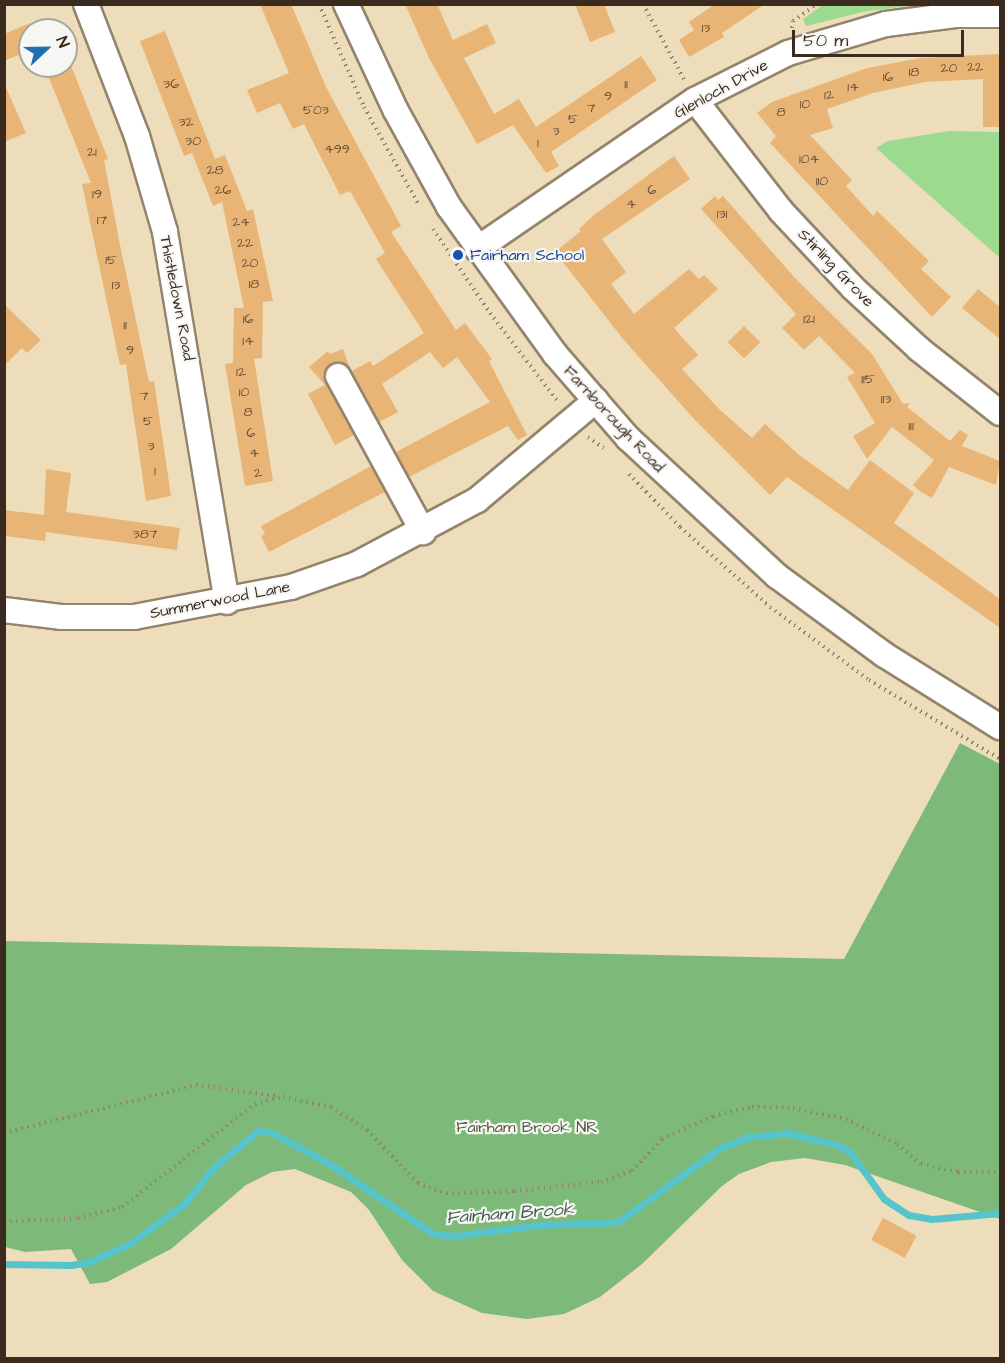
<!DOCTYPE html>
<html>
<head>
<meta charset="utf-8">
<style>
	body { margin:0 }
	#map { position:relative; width:1005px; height:1363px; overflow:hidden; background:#edddba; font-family:"Architects Daughter",sans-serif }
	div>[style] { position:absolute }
	.green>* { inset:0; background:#9cda8f }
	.forest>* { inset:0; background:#7dba7a }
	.stream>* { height:7px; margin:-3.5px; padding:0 3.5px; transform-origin:3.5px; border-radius:3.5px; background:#57c4cb }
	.building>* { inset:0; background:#e9b576; transform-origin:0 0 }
	.path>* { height:4px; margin-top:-2px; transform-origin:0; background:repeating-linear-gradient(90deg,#94846c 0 1.5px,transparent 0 6px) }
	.roads { filter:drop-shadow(2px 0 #94846c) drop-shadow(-2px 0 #94846c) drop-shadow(0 2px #94846c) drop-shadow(0 -2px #94846c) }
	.minor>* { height:24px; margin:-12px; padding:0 12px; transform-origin:12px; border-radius:12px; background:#fff }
	.dots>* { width:16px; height:16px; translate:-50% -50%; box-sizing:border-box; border:3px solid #f6f6f2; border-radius:50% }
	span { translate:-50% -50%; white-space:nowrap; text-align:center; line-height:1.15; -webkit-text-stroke:4.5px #f6f6f2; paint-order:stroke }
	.number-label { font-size:14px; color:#664d34 }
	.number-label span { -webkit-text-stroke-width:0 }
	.street-label { font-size:16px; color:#3b2a1e }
	.transit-label { font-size:16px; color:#164399 }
	.left { translate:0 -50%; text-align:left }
	.park-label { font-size:16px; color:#53563a }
	.water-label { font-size:18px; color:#435852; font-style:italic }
	.frame { position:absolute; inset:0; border:6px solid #3b2a1e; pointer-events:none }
	.north { position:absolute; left:18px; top:18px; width:60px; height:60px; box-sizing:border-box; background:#f6f6f2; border:2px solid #aba49d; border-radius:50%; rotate:68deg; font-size:16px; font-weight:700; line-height:24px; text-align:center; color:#3b2a1e }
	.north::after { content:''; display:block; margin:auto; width:21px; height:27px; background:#1f6fb2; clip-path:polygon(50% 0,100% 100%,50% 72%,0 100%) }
	.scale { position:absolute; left:792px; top:30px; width:172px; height:27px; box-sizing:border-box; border:3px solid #3b2a1e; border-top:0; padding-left:8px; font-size:18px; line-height:21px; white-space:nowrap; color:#3b2a1e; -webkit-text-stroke:4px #f6f6f2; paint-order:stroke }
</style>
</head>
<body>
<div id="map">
	<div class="green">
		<div style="clip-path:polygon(823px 5px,823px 4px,916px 5px,867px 11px,806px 26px,803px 19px)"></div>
		<div style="clip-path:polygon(950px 131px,1000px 132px,1000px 258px,876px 148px,888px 141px)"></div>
	</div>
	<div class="forest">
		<div style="clip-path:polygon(960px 743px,1000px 764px,1000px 1219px,845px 1165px,805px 1158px,771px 1162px,739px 1174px,722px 1186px,642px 1264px,600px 1297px,564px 1314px,527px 1319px,482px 1313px,433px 1291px,402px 1260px,369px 1210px,351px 1192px,295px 1169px,272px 1172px,246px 1185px,171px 1249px,107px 1282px,90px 1284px,71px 1249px,25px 1252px,5px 1247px,5px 941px,844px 959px)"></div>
	</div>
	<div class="stream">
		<div style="left:4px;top:1264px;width:67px;rotate:0.9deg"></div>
		<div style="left:71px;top:1265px;width:18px;rotate:-9deg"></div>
		<div style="left:89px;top:1262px;width:44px;rotate:-24.2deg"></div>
		<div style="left:129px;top:1244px;width:68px;rotate:-36deg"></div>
		<div style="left:184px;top:1204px;width:48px;rotate:-51deg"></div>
		<div style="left:214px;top:1167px;width:57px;rotate:-39.3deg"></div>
		<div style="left:258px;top:1131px;width:13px;rotate:4deg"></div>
		<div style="left:271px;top:1132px;width:71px;rotate:28.7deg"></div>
		<div style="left:333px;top:1166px;width:121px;rotate:34.2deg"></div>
		<div style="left:433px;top:1234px;width:21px;rotate:5deg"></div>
		<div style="left:454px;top:1236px;width:85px;rotate:-7.5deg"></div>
		<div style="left:538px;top:1225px;width:80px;rotate:-2.1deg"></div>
		<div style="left:618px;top:1222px;width:126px;rotate:-36deg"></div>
		<div style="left:720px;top:1148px;width:30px;rotate:-21deg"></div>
		<div style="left:748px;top:1137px;width:40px;rotate:-5.7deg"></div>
		<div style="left:788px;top:1133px;width:50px;rotate:13.8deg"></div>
		<div style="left:837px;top:1145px;width:15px;rotate:28deg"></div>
		<div style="left:850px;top:1152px;width:58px;rotate:54.1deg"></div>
		<div style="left:884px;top:1199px;width:30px;rotate:33deg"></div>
		<div style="left:909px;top:1215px;width:23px;rotate:10deg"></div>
		<div style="left:932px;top:1219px;width:68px;rotate:-5deg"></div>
	</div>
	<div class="building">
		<div style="clip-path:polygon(260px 4px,291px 4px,326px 87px,401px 226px,391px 232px,456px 330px,465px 323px,492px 359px,489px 361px,527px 435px,518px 440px,508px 426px,409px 477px,396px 452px,490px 402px,457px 357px,443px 368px,430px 352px,382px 384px,398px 412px,379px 422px,352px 371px,370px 361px,373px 366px,424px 333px,376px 259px,385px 253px,350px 191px,340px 195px,304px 124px,293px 129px,280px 103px,257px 113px,247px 90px,289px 73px)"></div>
		<div style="clip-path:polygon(405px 4px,437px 4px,453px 40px,487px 24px,496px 43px,464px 58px,494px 114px,519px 99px,536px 127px,641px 56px,657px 80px,551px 152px,559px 166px,546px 173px,513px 125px,477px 144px,429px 58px)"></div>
		<div style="clip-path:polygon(575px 4px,604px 4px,615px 32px,590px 42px)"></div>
		<div style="clip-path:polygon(715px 4px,765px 4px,722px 33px,724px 37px,689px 57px,679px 40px,694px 30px,689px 22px)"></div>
		<div style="clip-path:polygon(30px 23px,30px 50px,4px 61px,4px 34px)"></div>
		<div style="clip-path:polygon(165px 31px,215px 159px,225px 155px,247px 211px,253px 209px,273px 301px,263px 302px,262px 358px,254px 359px,253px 352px,273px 481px,245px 486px,225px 364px,233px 363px,234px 308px,244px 308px,222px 202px,213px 206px,192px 153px,184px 156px,140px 41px)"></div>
		<div style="clip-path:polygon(1000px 54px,1000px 127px,983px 127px,983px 79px,925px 82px,873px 93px,827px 109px,833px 128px,810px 135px,852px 180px,846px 186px,873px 216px,877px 211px,929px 261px,921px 269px,951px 297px,932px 317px,770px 143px,776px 136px,757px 113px,772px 102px,867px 68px,921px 58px)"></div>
		<div style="clip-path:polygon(70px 63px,108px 159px,104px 160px,120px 245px,149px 382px,154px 381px,171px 496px,146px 501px,126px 364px,120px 365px,82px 184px,91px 183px,47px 73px)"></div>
		<div style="clip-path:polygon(4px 83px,26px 133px,4px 142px)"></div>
		<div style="clip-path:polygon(674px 156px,690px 179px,602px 239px,626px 272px,611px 284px,634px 314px,689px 269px,699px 279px,704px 275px,718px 289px,674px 328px,698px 355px,682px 369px,718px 408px,752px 438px,765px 424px,799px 455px,848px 490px,870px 460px,914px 493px,894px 523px,1000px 599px,1000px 628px,787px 477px,770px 495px,694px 419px,623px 339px,555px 252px,581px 231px,579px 229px,594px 215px)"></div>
		<div style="clip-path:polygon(715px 196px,718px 200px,723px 196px,795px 278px,872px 354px,903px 404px,910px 403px,907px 407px,950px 441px,960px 430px,968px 435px,962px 446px,1000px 461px,996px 485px,949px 467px,932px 498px,921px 492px,913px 485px,934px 460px,892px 427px,867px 459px,853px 436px,875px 423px,847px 377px,855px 373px,819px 336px,804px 350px,782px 328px,796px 314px,701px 209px)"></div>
		<div style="clip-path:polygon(978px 289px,1000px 307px,1000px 339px,962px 308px)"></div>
		<div style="clip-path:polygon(4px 304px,41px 340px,27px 353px,22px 348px,4px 366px)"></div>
		<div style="left:744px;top:326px;width:23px;height:23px;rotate:45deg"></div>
		<div style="clip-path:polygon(343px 349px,350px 369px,339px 362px,332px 363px,324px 376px,354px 435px,335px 445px,308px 394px,325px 385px,309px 367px,328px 351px,330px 354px)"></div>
		<div style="clip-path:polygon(371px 466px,385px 492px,269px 552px,261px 536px,265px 534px,261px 526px)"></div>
		<div style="clip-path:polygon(46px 469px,71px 473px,66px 512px,180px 528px,177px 550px,46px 532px,45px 541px,4px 536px,4px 510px,44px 515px)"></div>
		<div style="left:883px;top:1218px;width:38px;height:25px;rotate:28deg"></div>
	</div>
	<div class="path">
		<div style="left:319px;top:4px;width:112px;rotate:66.4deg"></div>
		<div style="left:364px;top:107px;width:112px;rotate:60.7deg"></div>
		<div style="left:643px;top:4px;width:88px;rotate:61.4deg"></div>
		<div style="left:792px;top:28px;width:7px;rotate:-82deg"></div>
		<div style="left:793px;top:21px;width:29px;rotate:-35deg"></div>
		<div style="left:433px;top:229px;width:102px;rotate:55.8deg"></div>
		<div style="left:490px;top:313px;width:113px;rotate:52.5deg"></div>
		<div style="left:588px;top:437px;width:19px;rotate:35deg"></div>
		<div style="left:629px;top:474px;width:74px;rotate:46.1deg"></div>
		<div style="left:680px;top:527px;width:120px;rotate:41.6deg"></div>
		<div style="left:770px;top:607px;width:123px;rotate:36.4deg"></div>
		<div style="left:869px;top:680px;width:153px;rotate:31.1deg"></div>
		<div style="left:4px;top:1133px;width:198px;rotate:-14deg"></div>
		<div style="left:196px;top:1085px;width:84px;rotate:7.5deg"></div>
		<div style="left:4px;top:1221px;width:74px;rotate:-2.3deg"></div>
		<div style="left:78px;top:1218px;width:45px;rotate:-14deg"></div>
		<div style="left:122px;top:1207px;width:168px;rotate:-37.8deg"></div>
		<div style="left:255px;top:1104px;width:29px;rotate:-14deg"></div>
		<div style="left:283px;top:1097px;width:49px;rotate:11.8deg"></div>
		<div style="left:331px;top:1107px;width:43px;rotate:32.6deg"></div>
		<div style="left:367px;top:1130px;width:74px;rotate:46.1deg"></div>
		<div style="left:418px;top:1183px;width:30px;rotate:20deg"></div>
		<div style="left:446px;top:1193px;width:68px;rotate:-1.7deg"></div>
		<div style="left:514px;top:1191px;width:87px;rotate:-5.9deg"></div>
		<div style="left:601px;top:1182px;width:33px;rotate:-20deg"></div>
		<div style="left:632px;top:1171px;width:44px;rotate:-46.8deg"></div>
		<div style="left:662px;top:1139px;width:56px;rotate:-24.3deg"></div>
		<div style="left:713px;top:1116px;width:40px;rotate:-13deg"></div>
		<div style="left:752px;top:1107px;width:41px;rotate:1.4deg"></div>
		<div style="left:793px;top:1108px;width:54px;rotate:11.7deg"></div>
		<div style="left:846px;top:1119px;width:57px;rotate:26.1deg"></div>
		<div style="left:897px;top:1144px;width:31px;rotate:40deg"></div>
		<div style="left:921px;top:1164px;width:38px;rotate:12deg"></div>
		<div style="left:958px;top:1172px;width:42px;rotate:-1.4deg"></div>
	</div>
	<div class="roads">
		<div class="minor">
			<div style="left:86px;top:4px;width:142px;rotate:68.9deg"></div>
			<div style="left:137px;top:136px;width:100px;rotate:73.7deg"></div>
			<div style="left:165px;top:232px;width:375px;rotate:80.5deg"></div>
			<div style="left:346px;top:4px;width:118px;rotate:65deg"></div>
			<div style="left:396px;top:111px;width:110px;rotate:61.1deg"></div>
			<div style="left:449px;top:207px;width:181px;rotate:54.2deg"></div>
			<div style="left:555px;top:354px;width:111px;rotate:49deg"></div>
			<div style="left:628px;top:438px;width:203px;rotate:42.8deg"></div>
			<div style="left:777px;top:576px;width:132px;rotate:36.3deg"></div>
			<div style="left:883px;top:654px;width:138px;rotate:32deg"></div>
			<div style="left:695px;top:100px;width:140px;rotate:52.2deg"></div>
			<div style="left:781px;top:211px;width:105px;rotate:46.9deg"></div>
			<div style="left:853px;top:288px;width:90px;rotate:42.7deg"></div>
			<div style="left:919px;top:349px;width:103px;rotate:38.3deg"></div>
			<div style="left:477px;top:249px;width:264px;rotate:-34.4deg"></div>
			<div style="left:695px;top:100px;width:104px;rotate:-26.8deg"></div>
			<div style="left:788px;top:53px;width:102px;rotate:-16.5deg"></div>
			<div style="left:886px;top:24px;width:70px;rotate:-7.4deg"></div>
			<div style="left:955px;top:15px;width:45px"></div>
			<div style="left:338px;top:376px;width:178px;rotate:61.4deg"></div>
			<div style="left:4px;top:610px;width:57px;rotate:7deg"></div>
			<div style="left:61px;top:617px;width:73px"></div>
			<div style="left:134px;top:617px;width:160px;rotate:-10.8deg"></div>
			<div style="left:291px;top:587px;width:70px;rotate:-19.2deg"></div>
			<div style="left:357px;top:564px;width:136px;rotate:-28.1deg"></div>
			<div style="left:477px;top:500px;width:155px;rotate:-40deg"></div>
		</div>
	</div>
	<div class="dots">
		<div style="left:458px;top:255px;background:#1a4fb4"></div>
	</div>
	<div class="number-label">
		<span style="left:706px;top:28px">13</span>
		<span style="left:975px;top:67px">22</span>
		<span style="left:949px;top:68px">20</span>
		<span style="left:914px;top:72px">18</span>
		<span style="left:888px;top:77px">16</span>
		<span style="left:171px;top:84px">36</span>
		<span style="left:626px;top:84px">11</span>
		<span style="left:853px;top:87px">14</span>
		<span style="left:829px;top:95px">12</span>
		<span style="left:608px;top:96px">9</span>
		<span style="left:805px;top:104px">10</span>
		<span style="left:591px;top:108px">7</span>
		<span style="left:316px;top:110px">503</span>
		<span style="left:781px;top:112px">8</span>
		<span style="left:573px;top:119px">5</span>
		<span style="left:186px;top:122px">32</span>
		<span style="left:556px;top:131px">3</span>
		<span style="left:193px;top:141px">30</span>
		<span style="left:538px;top:143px">1</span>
		<span style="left:337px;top:149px">499</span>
		<span style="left:92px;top:152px">21</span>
		<span style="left:809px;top:159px">104</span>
		<span style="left:215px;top:170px">28</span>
		<span style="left:822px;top:181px">110</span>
		<span style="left:223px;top:190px">26</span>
		<span style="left:652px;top:190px">6</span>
		<span style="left:97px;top:194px">19</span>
		<span style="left:631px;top:204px">4</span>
		<span style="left:722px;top:214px">131</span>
		<span style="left:102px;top:220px">17</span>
		<span style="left:241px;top:222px">24</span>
		<span style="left:245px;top:243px">22</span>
		<span style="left:111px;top:260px">15</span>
		<span style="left:250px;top:263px">20</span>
		<span style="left:254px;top:284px">18</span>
		<span style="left:116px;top:285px">13</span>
		<span style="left:248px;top:319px">16</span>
		<span style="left:809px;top:319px">121</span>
		<span style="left:125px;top:325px">11</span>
		<span style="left:248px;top:341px">14</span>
		<span style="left:130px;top:350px">9</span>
		<span style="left:241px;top:372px">12</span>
		<span style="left:868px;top:379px">115</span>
		<span style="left:244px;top:392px">10</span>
		<span style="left:144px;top:396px">7</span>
		<span style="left:886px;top:399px">113</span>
		<span style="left:248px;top:412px">8</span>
		<span style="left:148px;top:421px">5</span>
		<span style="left:911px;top:426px">111</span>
		<span style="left:251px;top:433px">6</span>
		<span style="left:151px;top:446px">3</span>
		<span style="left:254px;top:453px">4</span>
		<span style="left:155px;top:471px">1</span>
		<span style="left:258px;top:473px">2</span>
		<span style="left:145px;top:534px">387</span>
	</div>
	<div class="street-label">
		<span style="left:721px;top:89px;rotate:-29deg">Glenloch Drive</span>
		<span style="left:836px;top:268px;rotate:46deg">Stirling Grove</span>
		<span style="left:177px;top:298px;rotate:79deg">Thistledown Road</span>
		<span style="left:614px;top:419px;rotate:47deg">Farnborough Road</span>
		<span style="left:220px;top:600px;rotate:-11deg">Summerwood Lane</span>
	</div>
	<div class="transit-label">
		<span class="left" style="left:470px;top:255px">Fairham School</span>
	</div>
	<div class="park-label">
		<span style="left:527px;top:1127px">Fairham Brook NR</span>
	</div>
	<div class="water-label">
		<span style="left:510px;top:1214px;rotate:-4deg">Fairham Brook</span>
	</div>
	<div class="frame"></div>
	<div class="north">N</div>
	<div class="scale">50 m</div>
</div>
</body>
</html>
